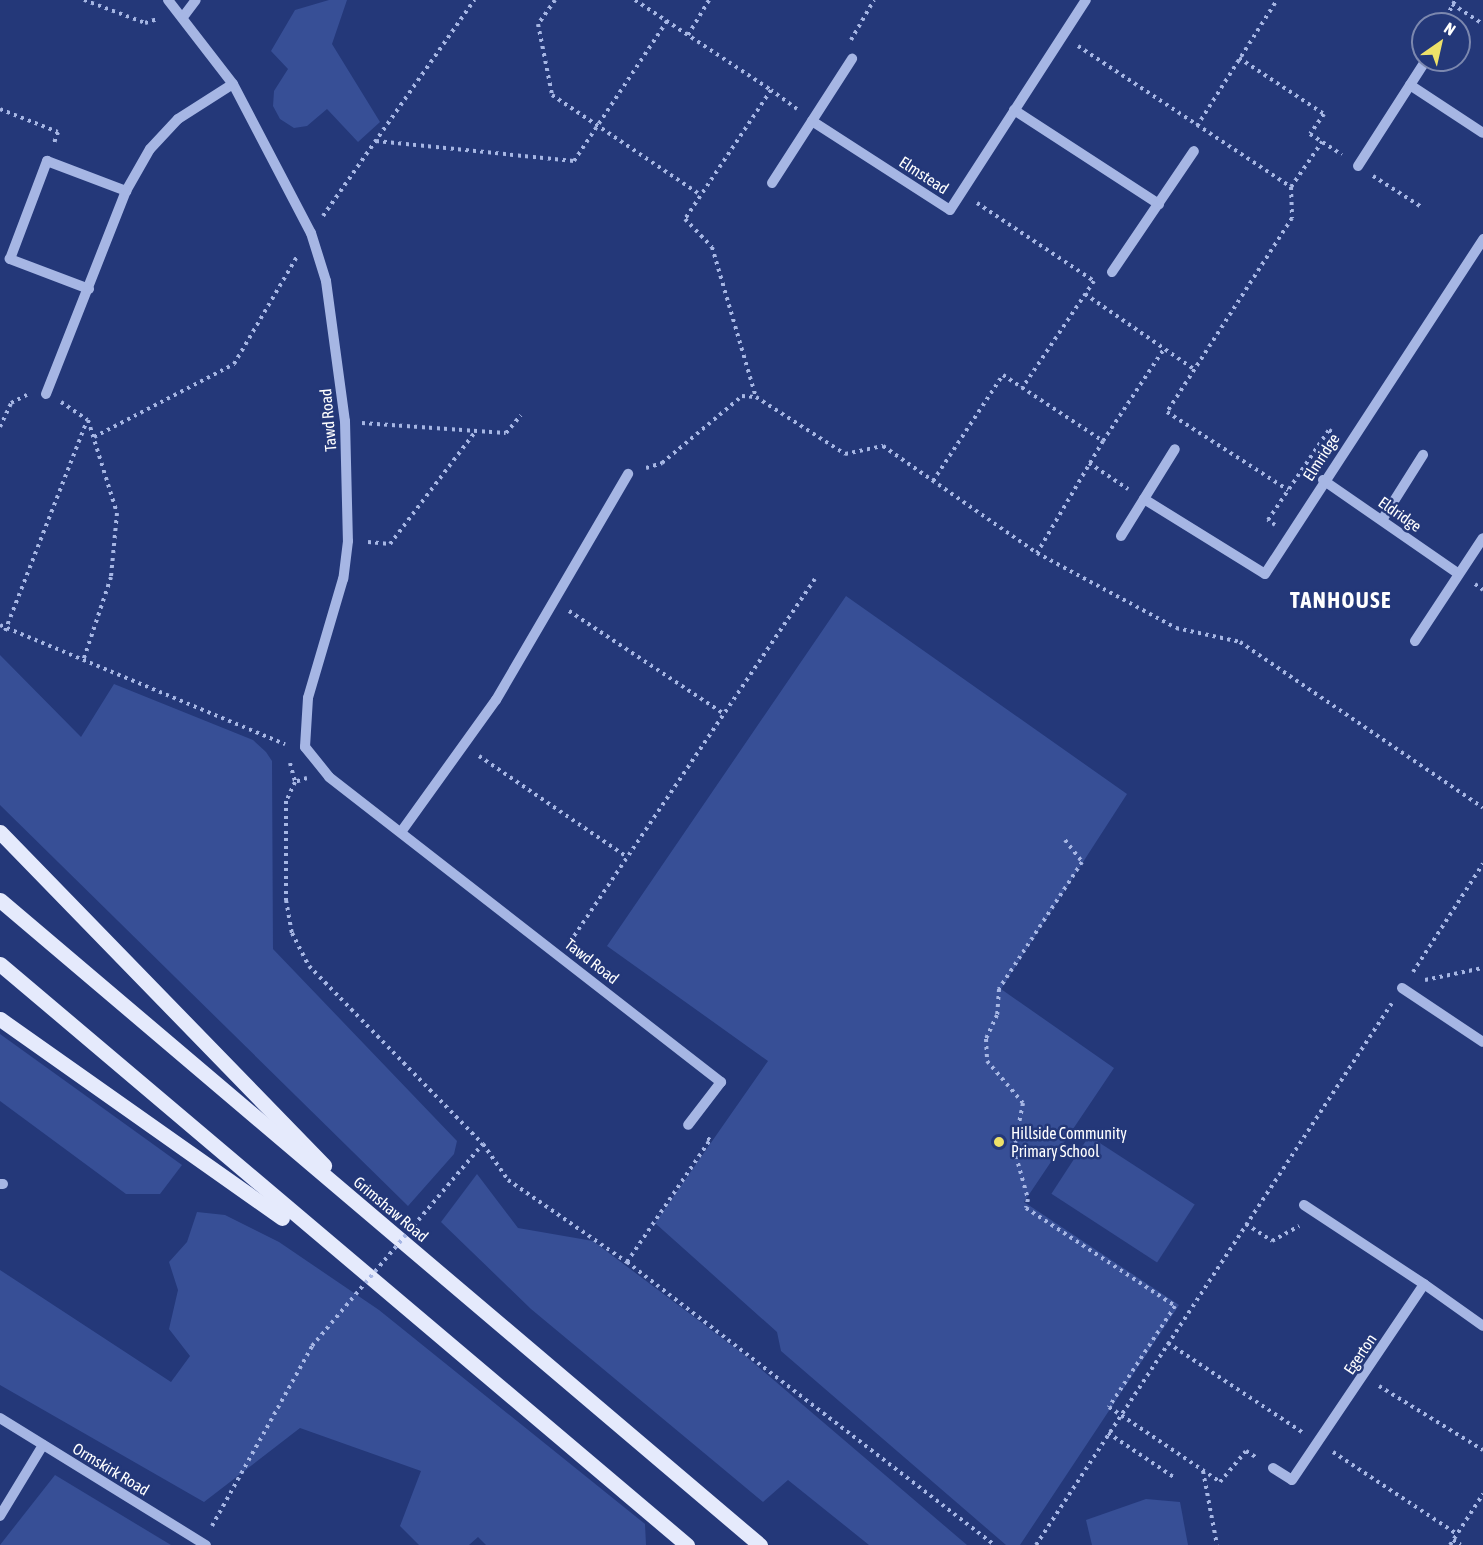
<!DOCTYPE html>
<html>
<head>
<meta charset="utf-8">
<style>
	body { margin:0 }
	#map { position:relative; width:1483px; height:1545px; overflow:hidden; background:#243879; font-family:"Asap Condensed",sans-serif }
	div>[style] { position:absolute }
	.green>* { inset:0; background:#374f96; transform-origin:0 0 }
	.path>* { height:4px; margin-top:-2px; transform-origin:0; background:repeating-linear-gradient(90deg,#a6b6e4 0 3px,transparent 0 7.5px) }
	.minor>* { height:10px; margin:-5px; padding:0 5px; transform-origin:5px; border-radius:5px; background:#a6b6e4 }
	.major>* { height:15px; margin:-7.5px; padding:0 7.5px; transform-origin:7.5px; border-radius:7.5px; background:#e5eafc }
	.path-bridge>* { height:4px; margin-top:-2px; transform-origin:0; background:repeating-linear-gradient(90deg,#a6b6e4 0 3px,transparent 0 7.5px) }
	.dots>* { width:16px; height:16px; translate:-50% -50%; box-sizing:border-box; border:3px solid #243879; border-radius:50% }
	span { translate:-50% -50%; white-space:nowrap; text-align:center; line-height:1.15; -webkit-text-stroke:5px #243879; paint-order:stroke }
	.street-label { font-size:16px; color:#fff }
	.poi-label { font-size:16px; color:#fff }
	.left { translate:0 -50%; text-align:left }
	.district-label { font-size:22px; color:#fff; font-weight:700; letter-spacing:1.5px }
	.north { position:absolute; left:1411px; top:12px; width:60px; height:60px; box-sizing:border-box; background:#243879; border:2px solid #7c88af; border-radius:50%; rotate:34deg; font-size:16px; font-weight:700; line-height:24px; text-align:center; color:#fff }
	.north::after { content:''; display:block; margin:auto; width:21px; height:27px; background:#eee169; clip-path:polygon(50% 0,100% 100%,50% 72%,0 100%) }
</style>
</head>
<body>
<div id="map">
	<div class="green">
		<div style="clip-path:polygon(329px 0,347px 0,332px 44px,380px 122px,358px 142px,327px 109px,307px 126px,294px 128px,280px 119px,273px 106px,274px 91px,288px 69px,271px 51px,295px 10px)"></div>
		<div style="clip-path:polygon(846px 596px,1127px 794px,1001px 989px,1114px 1068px,1024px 1202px,1179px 1305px,1020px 1545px,1006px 1545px,781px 1351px,777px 1332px,655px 1223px,768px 1061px,607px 946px)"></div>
		<div style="clip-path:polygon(0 655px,81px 737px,114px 684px,253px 740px,266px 752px,272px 761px,273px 949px,457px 1141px,454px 1154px,408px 1206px,0 805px)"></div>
		<div style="clip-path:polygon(0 1034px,182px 1165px,160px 1194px,126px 1194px,0 1101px)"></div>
		<div style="left:1089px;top:1136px;width:126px;height:69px;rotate:33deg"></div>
		<div style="clip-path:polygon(477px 1174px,518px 1228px,593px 1241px,742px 1353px,967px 1545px,869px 1545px,788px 1480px,763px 1502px,531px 1309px,441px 1222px)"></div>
		<div style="clip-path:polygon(197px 1212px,225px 1215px,279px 1242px,379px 1310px,645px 1524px,646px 1545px,486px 1545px,478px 1537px,469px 1545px,419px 1545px,400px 1526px,421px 1471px,300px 1428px,204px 1502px,0 1385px,0 1270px,171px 1382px,190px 1356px,169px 1329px,178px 1290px,169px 1262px,187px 1242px)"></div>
		<div style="clip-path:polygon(55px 1475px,171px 1545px,0 1545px)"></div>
		<div style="clip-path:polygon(1146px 1499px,1180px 1502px,1188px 1545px,1092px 1545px,1086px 1520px)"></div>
	</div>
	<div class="path">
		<div style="left:84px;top:0;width:65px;rotate:20.7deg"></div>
		<div style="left:145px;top:23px;width:13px;rotate:-18deg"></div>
		<div style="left:555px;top:0;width:29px;rotate:125deg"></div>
		<div style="left:538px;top:24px;width:72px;rotate:78.8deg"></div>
		<div style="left:552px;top:95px;width:179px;rotate:33.9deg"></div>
		<div style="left:635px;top:0;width:163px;rotate:33.5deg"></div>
		<div style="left:1452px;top:4px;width:37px;rotate:33deg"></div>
		<div style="left:1443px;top:24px;width:27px;rotate:-63deg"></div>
		<div style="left:688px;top:35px;width:41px;rotate:-59deg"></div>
		<div style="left:851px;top:40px;width:46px;rotate:-60.1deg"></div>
		<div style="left:1078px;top:46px;width:255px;rotate:33.5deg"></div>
		<div style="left:1291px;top:187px;width:31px;rotate:88deg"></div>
		<div style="left:1292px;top:218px;width:231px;rotate:122.8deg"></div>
		<div style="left:1167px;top:412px;width:144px;rotate:32.8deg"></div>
		<div style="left:1239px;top:58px;width:102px;rotate:33.4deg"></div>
		<div style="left:1324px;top:114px;width:24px;rotate:125deg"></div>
		<div style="left:1310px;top:134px;width:38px;rotate:33deg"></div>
		<div style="left:0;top:109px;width:62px;rotate:21.6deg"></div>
		<div style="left:58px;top:132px;width:12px;rotate:110deg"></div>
		<div style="left:797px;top:109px;width:32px;rotate:-144deg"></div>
		<div style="left:771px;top:90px;width:155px;rotate:123.7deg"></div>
		<div style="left:685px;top:219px;width:39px;rotate:46deg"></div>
		<div style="left:712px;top:247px;width:156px;rotate:73.7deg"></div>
		<div style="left:756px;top:397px;width:106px;rotate:32.6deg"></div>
		<div style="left:845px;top:454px;width:39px;rotate:-12deg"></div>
		<div style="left:883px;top:446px;width:188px;rotate:34.8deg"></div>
		<div style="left:1037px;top:553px;width:158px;rotate:28.3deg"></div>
		<div style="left:1176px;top:628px;width:66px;rotate:12.3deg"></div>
		<div style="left:1240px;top:642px;width:294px;rotate:34.3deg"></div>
		<div style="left:1197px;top:126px;width:149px;rotate:-57.6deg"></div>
		<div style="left:376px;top:141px;width:199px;rotate:5.8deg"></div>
		<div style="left:574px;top:161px;width:168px;rotate:-56.4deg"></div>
		<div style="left:1373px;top:176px;width:59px;rotate:32.6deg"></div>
		<div style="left:1291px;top:187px;width:55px;rotate:-55.4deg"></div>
		<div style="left:977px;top:203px;width:141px;rotate:33.7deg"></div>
		<div style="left:1094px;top:281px;width:129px;rotate:123.9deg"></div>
		<div style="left:323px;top:216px;width:264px;rotate:-55deg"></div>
		<div style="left:1085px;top:294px;width:134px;rotate:34.6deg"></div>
		<div style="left:61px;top:402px;width:32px;rotate:34deg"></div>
		<div style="left:88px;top:420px;width:97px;rotate:72.7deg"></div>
		<div style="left:117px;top:513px;width:64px;rotate:95.4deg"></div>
		<div style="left:111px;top:577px;width:89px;rotate:108.4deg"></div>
		<div style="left:362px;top:423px;width:144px;rotate:4deg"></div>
		<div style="left:506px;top:433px;width:23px;rotate:-50deg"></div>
		<div style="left:0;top:427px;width:26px;rotate:-65deg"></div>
		<div style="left:11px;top:403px;width:18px;rotate:-27deg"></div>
		<div style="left:94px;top:437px;width:158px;rotate:-27.5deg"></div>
		<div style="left:234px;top:364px;width:126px;rotate:-59.6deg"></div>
		<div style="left:1103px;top:441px;width:110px;rotate:-56.5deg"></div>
		<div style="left:1089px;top:463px;width:47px;rotate:33.7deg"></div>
		<div style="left:646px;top:468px;width:17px;rotate:-17deg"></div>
		<div style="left:662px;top:463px;width:104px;rotate:-39.9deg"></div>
		<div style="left:742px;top:396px;width:14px;rotate:4deg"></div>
		<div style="left:933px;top:481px;width:127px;rotate:-56.6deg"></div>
		<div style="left:1003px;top:375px;width:120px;rotate:33.4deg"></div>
		<div style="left:1103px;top:441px;width:130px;rotate:120.5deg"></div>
		<div style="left:1275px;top:525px;width:9px;rotate:-144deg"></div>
		<div style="left:1268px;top:520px;width:109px;rotate:-55.9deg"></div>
		<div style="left:1329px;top:430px;width:7px;rotate:34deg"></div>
		<div style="left:368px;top:542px;width:22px;rotate:5deg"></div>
		<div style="left:390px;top:544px;width:141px;rotate:-52.8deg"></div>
		<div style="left:1475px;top:584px;width:10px;rotate:37deg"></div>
		<div style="left:569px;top:611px;width:186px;rotate:33.6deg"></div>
		<div style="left:0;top:625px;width:309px;rotate:22.7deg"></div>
		<div style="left:5px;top:631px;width:225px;rotate:-68.7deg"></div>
		<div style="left:479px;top:756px;width:179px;rotate:34.3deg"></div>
		<div style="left:290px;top:763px;width:20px;rotate:75deg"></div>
		<div style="left:307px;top:778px;width:13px;rotate:162deg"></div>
		<div style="left:295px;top:782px;width:21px;rotate:115deg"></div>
		<div style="left:286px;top:801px;width:99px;rotate:90deg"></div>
		<div style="left:286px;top:900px;width:34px;rotate:80deg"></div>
		<div style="left:292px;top:933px;width:37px;rotate:63deg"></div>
		<div style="left:309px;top:966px;width:249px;rotate:45.7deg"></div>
		<div style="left:483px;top:1144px;width:44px;rotate:55.2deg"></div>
		<div style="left:508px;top:1180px;width:145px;rotate:34.6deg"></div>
		<div style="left:627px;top:1262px;width:464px;rotate:37.6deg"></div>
		<div style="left:1065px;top:840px;width:28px;rotate:52deg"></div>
		<div style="left:1082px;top:862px;width:152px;rotate:123.2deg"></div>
		<div style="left:999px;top:989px;width:26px;rotate:94deg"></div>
		<div style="left:997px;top:1015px;width:26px;rotate:115deg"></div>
		<div style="left:986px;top:1039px;width:22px;rotate:87deg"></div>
		<div style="left:987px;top:1061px;width:55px;rotate:49.4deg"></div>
		<div style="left:1023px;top:1103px;width:47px;rotate:101.1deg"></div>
		<div style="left:1014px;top:1149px;width:52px;rotate:74.4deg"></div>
		<div style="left:1028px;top:1199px;width:9px;rotate:103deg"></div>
		<div style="left:1026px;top:1208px;width:178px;rotate:33.3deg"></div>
		<div style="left:1175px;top:1306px;width:121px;rotate:123.2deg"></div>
		<div style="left:1109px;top:1407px;width:134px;rotate:34deg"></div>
		<div style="left:1220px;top:1482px;width:40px;rotate:-50deg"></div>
		<div style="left:1246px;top:1451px;width:13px;rotate:32deg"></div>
		<div style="left:570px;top:942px;width:438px;rotate:-56deg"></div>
		<div style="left:1413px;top:972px;width:129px;rotate:-57.1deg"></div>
		<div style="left:1425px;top:980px;width:59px;rotate:-11.7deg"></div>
		<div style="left:1246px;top:1224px;width:31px;rotate:33deg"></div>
		<div style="left:1272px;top:1241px;width:31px;rotate:-29deg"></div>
		<div style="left:627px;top:1262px;width:148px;rotate:-55.8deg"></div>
		<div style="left:710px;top:1140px;width:7px;rotate:-146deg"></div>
		<div style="left:1168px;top:1343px;width:161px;rotate:33.6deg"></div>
		<div style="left:1379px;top:1386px;width:122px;rotate:31.6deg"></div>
		<div style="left:1108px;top:1433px;width:81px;rotate:33.9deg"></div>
		<div style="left:1333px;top:1452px;width:149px;rotate:33.5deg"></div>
		<div style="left:1203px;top:1471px;width:75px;rotate:79.3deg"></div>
		<div style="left:212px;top:1526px;width:206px;rotate:-60.9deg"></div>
		<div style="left:1453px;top:1540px;width:9px;rotate:32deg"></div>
		<div style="left:1036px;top:1545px;width:648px;rotate:-56.7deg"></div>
		<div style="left:1450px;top:1545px;width:61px;rotate:-57.1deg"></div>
	</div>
	<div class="minor">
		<div style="left:168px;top:0;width:106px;rotate:52.3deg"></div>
		<div style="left:233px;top:84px;width:168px;rotate:62.4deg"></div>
		<div style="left:311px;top:233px;width:50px;rotate:72.6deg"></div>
		<div style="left:326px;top:281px;width:141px;rotate:82.3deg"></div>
		<div style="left:345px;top:421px;width:120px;rotate:88.6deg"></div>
		<div style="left:348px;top:541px;width:38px;rotate:97deg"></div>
		<div style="left:343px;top:579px;width:124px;rotate:106.4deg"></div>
		<div style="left:308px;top:698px;width:49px;rotate:93.5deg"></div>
		<div style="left:305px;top:747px;width:38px;rotate:51deg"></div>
		<div style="left:329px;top:777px;width:497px;rotate:37.9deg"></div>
		<div style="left:721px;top:1082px;width:54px;rotate:127.5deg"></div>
		<div style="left:183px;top:17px;width:21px;rotate:-53deg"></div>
		<div style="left:1410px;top:85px;width:87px;rotate:33.3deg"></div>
		<div style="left:1014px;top:110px;width:173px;rotate:33deg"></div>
		<div style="left:812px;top:121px;width:164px;rotate:32.8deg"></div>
		<div style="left:950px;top:210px;width:250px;rotate:-57.1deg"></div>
		<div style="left:1358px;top:166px;width:126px;rotate:-57.3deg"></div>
		<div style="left:772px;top:183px;width:148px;rotate:-57.2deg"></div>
		<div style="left:1112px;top:272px;width:146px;rotate:-55.9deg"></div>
		<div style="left:89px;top:289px;width:85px;rotate:-159.2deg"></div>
		<div style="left:10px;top:259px;width:105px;rotate:-69.3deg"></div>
		<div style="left:47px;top:161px;width:85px;rotate:20.8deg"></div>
		<div style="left:46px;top:394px;width:218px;rotate:-68.5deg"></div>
		<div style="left:126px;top:191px;width:48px;rotate:-60.3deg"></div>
		<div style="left:150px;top:149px;width:41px;rotate:-47deg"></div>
		<div style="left:178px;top:119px;width:65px;rotate:-32.5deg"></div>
		<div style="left:1323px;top:480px;width:165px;rotate:34.7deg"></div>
		<div style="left:1144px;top:499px;width:142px;rotate:31.8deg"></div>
		<div style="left:1265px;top:574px;width:400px;rotate:-56.9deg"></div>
		<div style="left:1382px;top:520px;width:77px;rotate:-57.8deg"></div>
		<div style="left:1121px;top:536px;width:102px;rotate:-58.2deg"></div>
		<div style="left:1415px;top:641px;width:123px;rotate:-56.6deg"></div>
		<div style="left:401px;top:832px;width:163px;rotate:-54.3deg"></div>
		<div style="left:496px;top:700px;width:262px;rotate:-59.7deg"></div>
		<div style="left:1402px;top:988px;width:97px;rotate:33.7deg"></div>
		<div style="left:0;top:1184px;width:3px"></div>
		<div style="left:1304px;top:1205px;width:144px;rotate:33.4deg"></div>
		<div style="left:0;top:1418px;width:242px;rotate:31.7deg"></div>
		<div style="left:1273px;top:1468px;width:22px;rotate:32deg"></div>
		<div style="left:1292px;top:1480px;width:236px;rotate:-56deg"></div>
		<div style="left:1424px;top:1284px;width:72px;rotate:35.4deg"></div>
		<div style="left:0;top:1516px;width:83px;rotate:-58.8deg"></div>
	</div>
	<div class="major">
		<div style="left:0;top:832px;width:465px;rotate:45.8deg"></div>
		<div style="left:0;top:900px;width:997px;rotate:40.32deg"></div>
		<div style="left:0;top:964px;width:900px;rotate:40.22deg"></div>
		<div style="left:0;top:1019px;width:345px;rotate:35.2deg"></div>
	</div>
	<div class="path-bridge">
		<div style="left:312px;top:1346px;width:265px;rotate:-49.8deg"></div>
	</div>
	<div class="dots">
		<div style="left:999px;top:1142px;background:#eee169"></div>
	</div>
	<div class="street-label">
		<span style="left:924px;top:175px;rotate:33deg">Elmstead</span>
		<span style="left:328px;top:420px;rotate:-95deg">Tawd Road</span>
		<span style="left:1321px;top:457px;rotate:-57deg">Elmridge</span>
		<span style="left:1400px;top:514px;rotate:35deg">Eldridge</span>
		<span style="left:592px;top:961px;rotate:38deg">Tawd Road</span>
		<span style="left:391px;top:1209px;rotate:40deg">Grimshaw Road</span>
		<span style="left:1360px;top:1354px;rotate:-56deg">Egerton</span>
		<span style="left:111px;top:1469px;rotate:31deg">Ormskirk Road</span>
	</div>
	<div class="poi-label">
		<span class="left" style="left:1011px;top:1142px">Hillside Community<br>Primary School</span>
	</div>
	<div class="district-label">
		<span style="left:1341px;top:601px">TANHOUSE</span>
	</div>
	<div class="north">N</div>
</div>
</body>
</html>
